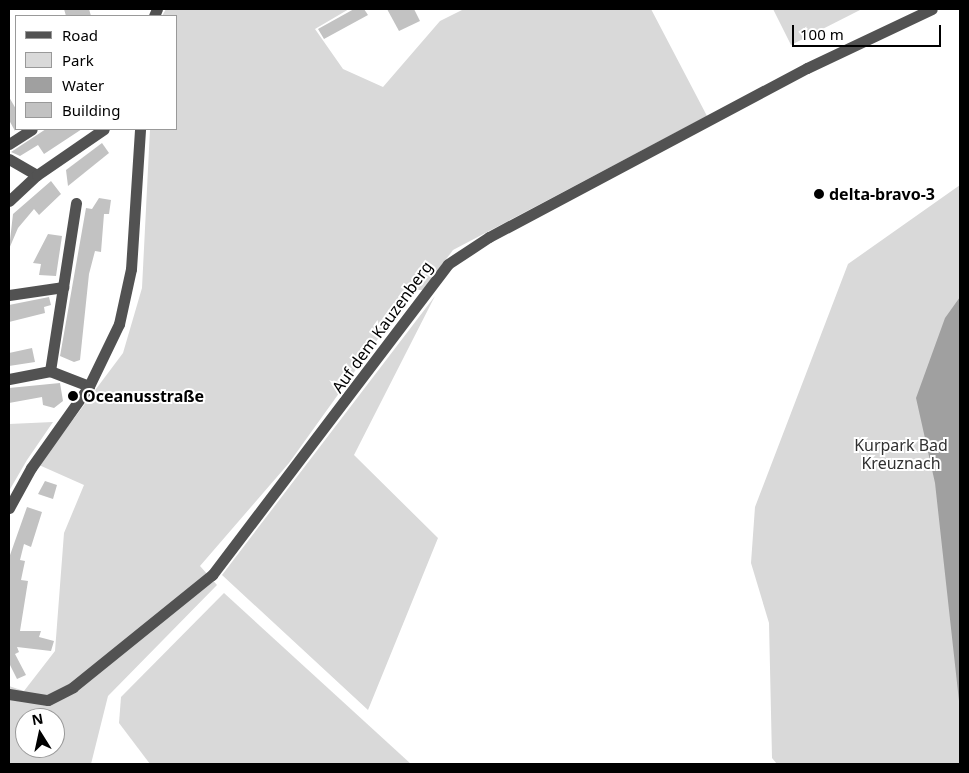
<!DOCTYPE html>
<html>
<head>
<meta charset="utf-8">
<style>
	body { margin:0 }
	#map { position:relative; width:969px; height:773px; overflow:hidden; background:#fff; font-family:"Noto Sans",sans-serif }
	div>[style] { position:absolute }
	.green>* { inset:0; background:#d9d9d9 }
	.water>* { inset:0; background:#a0a0a0 }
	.building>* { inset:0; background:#c2c2c2 }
	.minor>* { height:11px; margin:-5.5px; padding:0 5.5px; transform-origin:5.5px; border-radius:5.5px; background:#525252 }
	.dots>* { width:14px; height:14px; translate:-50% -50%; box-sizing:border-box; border:2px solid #fff; border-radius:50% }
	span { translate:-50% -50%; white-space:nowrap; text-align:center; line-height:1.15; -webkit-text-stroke:4px #fff; paint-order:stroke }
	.poi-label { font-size:16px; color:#000; font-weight:700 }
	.left { translate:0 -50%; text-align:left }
	.street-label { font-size:16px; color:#000 }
	.park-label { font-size:16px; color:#303030 }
	.frame { position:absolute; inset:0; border:10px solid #000; pointer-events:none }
	.legend { position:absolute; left:15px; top:15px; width:162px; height:115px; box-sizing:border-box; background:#fff; border:1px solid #999; margin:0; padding:6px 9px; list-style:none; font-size:15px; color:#000 }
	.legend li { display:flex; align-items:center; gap:10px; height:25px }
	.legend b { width:25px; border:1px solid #999 }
	.north { position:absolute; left:15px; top:708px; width:50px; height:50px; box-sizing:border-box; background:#fff; border:1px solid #999; border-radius:50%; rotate:350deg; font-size:14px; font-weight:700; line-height:20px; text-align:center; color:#000 }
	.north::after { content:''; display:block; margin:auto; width:18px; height:22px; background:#000; clip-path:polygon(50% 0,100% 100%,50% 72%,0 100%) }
	.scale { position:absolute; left:792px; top:25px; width:149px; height:22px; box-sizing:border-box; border:2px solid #000; border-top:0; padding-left:6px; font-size:15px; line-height:18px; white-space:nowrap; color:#000; -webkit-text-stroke:4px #fff; paint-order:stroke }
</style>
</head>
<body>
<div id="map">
	<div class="green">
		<div style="clip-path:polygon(evenodd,166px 9px,349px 9px,315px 29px,343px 69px,383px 87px,440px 21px,464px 9px,651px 9px,707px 116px,453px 250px,423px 290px,413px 290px,289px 463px,200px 566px,217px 585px,108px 696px,91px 764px,9px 764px,9px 686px,24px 691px,55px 651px,64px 533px,84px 485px,39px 465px,123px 353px,142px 288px,150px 129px,176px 129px,176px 16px,162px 16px,166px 9px,25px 718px,55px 718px,55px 748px,25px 748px,25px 718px)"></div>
		<div style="clip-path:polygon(773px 9px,862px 9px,791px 45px)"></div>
		<div style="clip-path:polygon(960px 185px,960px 764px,777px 764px,772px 758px,769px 623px,751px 563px,755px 507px,848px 264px)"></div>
		<div style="clip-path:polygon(435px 296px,354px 455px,438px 538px,368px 710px,222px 575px)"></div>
		<div style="clip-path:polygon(53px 422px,27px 460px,9px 491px,9px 424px)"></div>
		<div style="clip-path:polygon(224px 593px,411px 764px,150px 764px,119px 723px,121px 697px)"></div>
	</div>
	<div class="water">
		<div style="clip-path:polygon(960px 297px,960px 710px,935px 483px,916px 398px,945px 318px)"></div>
	</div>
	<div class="building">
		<div style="clip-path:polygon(64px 9px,89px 9px,91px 16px,66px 16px)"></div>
		<div style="clip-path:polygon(354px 9px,364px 9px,368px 15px,324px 39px,318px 29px)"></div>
		<div style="clip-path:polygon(387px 9px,414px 9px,420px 21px,399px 31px)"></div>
		<div style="clip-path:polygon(9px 97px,16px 109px,15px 131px,9px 120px)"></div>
		<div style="clip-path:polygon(46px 129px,82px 129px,44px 154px,38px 145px,20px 156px,11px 152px)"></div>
		<div style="clip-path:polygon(102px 143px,109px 153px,68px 186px,66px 170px)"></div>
		<div style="clip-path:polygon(51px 181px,61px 194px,39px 215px,34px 209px,18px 228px,9px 249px,13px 214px)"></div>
		<div style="clip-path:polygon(99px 198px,111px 200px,109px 214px,104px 214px,101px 252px,95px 251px,89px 274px,80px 360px,74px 362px,60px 356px,86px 208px,92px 209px)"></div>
		<div style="clip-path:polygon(48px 234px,62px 236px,56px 276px,39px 275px,41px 264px,33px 263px)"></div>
		<div style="clip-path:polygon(49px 297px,51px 305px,44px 307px,45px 313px,9px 322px,9px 305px)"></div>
		<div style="clip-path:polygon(32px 348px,35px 362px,9px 366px,9px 353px)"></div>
		<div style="clip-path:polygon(60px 383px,63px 401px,54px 408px,43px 405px,42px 397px,9px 403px,9px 388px)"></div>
		<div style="clip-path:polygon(45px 481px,57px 485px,53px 499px,38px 494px)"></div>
		<div style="clip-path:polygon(27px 507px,42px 512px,31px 547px,24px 544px,20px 560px,25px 561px,21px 580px,28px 581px,20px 631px,41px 631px,39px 637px,54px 641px,51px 651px,17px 647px,19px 652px,15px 654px,26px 675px,17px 679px,9px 663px,9px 558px)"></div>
	</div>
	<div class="minor">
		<div style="left:154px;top:16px;width:8px;rotate:-67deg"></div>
		<div style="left:9px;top:144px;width:27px;rotate:-33deg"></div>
		<div style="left:9px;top:159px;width:32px;rotate:30deg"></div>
		<div style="left:9px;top:201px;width:38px;rotate:-43deg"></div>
		<div style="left:37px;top:175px;width:81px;rotate:-34.5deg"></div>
		<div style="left:9px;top:295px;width:55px;rotate:-8.4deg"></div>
		<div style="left:50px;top:371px;width:170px;rotate:-81.2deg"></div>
		<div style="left:9px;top:379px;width:42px;rotate:-11deg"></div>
		<div style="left:50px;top:371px;width:42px;rotate:21deg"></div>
		<div style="left:9px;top:508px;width:46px;rotate:-61.2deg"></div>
		<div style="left:31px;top:468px;width:100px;rotate:-54.7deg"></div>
		<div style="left:89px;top:386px;width:69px;rotate:-64.2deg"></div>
		<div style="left:119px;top:324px;width:56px;rotate:-77.7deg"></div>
		<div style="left:131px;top:269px;width:140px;rotate:-86.3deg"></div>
		<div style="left:9px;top:694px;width:39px;rotate:9deg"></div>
		<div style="left:48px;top:700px;width:28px;rotate:-27deg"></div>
		<div style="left:73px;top:687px;width:179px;rotate:-38.9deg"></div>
		<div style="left:212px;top:575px;width:390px;rotate:-52.8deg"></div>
		<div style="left:448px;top:264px;width:49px;rotate:-33.4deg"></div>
		<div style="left:489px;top:237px;width:360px;rotate:-28deg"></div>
		<div style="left:807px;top:68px;width:138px;rotate:-25.3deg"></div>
	</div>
	<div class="dots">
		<div style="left:819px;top:194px;background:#000"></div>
		<div style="left:73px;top:396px;background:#000"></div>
	</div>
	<div class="poi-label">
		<span class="left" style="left:829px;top:194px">delta-bravo-3</span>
		<span class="left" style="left:83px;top:396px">Oceanusstraße</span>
	</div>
	<div class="street-label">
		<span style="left:382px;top:327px;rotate:-54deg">Auf dem Kauzenberg</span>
	</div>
	<div class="park-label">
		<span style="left:901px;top:454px">Kurpark Bad<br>Kreuznach</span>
	</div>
	<div class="frame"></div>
	<ul class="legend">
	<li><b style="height:6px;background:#525252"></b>Road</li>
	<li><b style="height:14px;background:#d9d9d9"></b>Park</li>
	<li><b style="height:14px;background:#a0a0a0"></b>Water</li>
	<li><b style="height:14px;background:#c2c2c2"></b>Building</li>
	</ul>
	<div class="north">N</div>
	<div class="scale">100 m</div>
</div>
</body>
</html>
